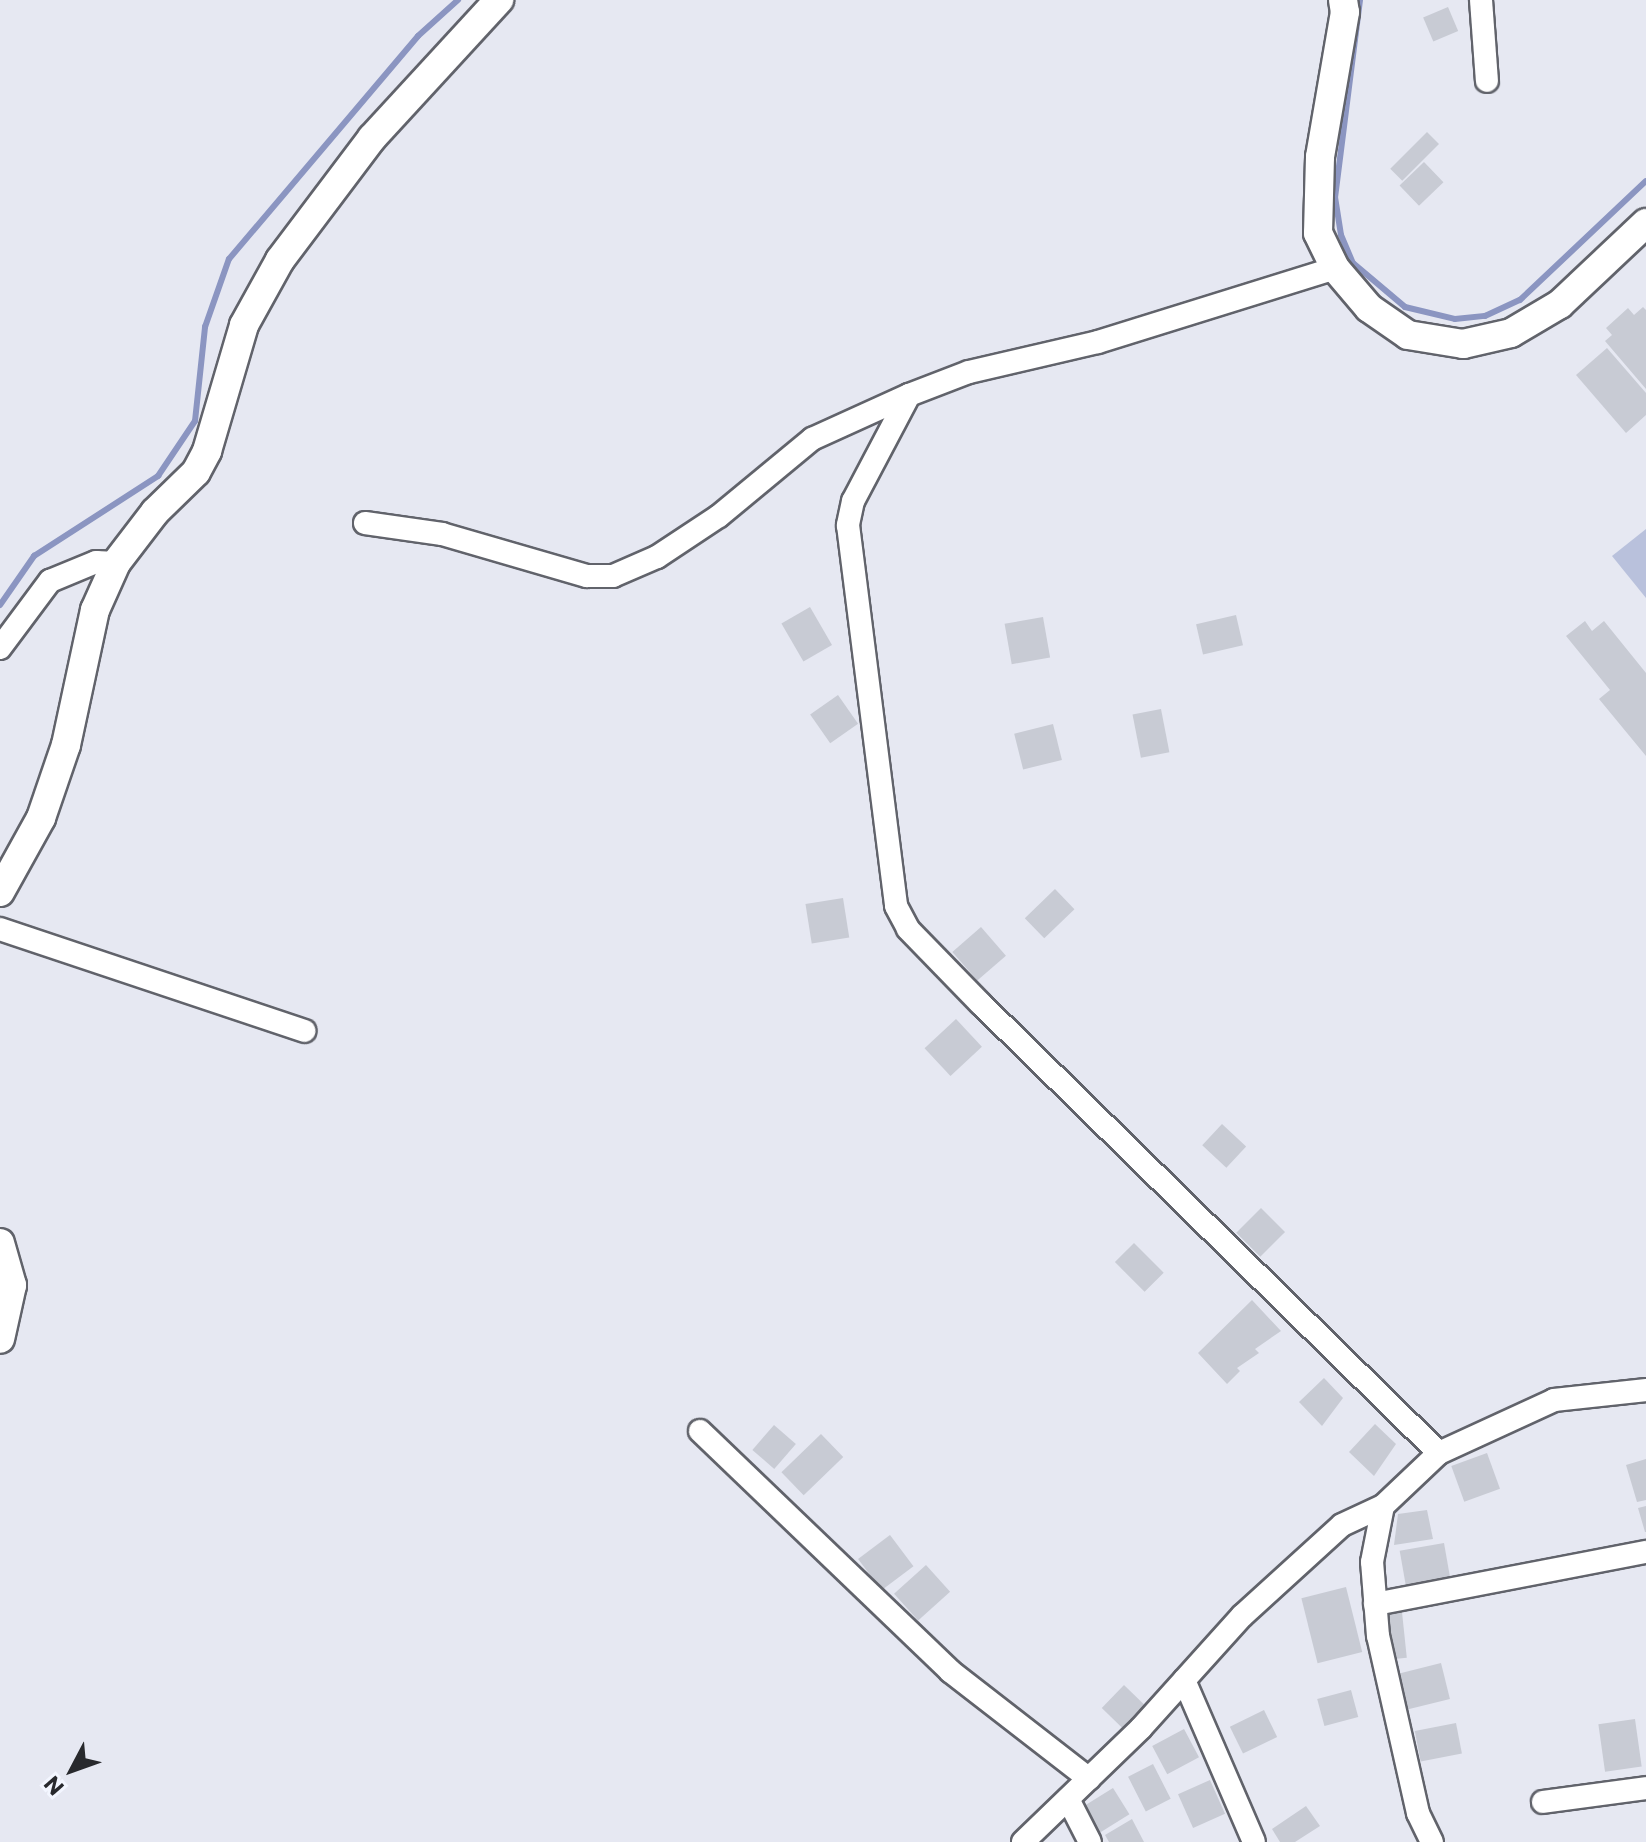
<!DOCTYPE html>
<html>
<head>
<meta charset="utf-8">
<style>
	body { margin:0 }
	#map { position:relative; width:1646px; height:1842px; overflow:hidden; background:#e6e8f2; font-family:Commissioner,sans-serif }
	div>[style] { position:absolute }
	.green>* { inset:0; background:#b9c1dc }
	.stream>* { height:6px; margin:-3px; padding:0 3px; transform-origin:3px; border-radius:3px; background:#8b95c1 }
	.building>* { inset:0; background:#c8cbd4; transform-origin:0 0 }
	.roads { filter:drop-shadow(2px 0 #61636b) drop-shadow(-2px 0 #61636b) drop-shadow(0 2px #61636b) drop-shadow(0 -2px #61636b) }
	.minor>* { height:22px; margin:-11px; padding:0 11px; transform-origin:11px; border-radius:11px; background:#fff }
	.tertiary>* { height:28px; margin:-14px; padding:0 14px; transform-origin:14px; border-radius:14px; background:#fff }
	span { translate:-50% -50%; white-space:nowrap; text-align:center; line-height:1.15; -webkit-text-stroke:6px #f3f6ff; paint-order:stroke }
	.north { position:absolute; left:32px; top:1730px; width:80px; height:80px; -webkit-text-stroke:6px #f3f6ff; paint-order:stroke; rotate:229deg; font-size:22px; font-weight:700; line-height:32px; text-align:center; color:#28292d }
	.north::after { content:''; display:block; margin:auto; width:28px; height:36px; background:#28292d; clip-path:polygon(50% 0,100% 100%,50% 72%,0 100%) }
</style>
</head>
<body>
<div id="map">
	<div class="green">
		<div style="clip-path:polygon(1646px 529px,1646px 598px,1612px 556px)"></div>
	</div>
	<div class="stream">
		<div style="left:1360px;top:0;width:199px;rotate:97.2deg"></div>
		<div style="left:1335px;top:197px;width:38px;rotate:81deg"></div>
		<div style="left:1341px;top:235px;width:30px;rotate:67deg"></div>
		<div style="left:1353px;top:263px;width:68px;rotate:40.2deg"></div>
		<div style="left:1405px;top:307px;width:51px;rotate:13.5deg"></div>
		<div style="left:1455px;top:319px;width:30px;rotate:-6deg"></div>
		<div style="left:1485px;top:316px;width:38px;rotate:-25deg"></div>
		<div style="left:1520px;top:300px;width:173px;rotate:-43.4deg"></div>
		<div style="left:0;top:605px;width:60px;rotate:-55.2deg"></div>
		<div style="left:34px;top:556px;width:148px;rotate:-32.8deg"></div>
		<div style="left:158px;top:476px;width:66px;rotate:-56.1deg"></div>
		<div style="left:195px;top:421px;width:95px;rotate:-83.9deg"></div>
		<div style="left:205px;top:327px;width:72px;rotate:-70.6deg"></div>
		<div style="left:229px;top:259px;width:292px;rotate:-49.7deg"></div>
		<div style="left:418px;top:36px;width:54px;rotate:-42deg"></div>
	</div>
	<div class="building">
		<div style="left:1448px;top:7px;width:26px;height:27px;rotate:67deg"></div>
		<div style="left:1427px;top:132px;width:17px;height:52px;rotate:45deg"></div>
		<div style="left:1424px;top:162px;width:28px;height:34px;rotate:46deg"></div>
		<div style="clip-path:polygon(1643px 307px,1646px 310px,1646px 389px,1605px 341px,1612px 335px,1606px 328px,1628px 308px,1634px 315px)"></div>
		<div style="clip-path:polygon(1607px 348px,1646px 393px,1646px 415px,1626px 433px,1576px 375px)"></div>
		<div style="left:810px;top:607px;width:44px;height:33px;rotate:60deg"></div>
		<div style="left:1236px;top:615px;width:31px;height:41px;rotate:77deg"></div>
		<div style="left:1043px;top:617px;width:41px;height:39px;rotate:80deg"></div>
		<div style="clip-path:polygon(1585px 621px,1592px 631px,1604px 621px,1646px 673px,1646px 756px,1599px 699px,1610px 690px,1566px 636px)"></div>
		<div style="left:838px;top:695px;width:35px;height:34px;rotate:55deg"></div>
		<div style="left:1161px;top:709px;width:44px;height:29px;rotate:79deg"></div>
		<div style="left:1053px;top:724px;width:37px;height:40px;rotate:76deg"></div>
		<div style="left:1055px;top:889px;width:28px;height:42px;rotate:46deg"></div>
		<div style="left:843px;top:898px;width:40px;height:38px;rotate:81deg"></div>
		<div style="left:981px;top:927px;width:38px;height:38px;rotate:49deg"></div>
		<div style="left:956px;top:1019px;width:38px;height:43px;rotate:47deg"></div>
		<div style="left:1222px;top:1124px;width:33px;height:29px;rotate:43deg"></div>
		<div style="left:1261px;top:1208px;width:34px;height:35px;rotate:45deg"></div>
		<div style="left:1134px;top:1243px;width:42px;height:27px;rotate:45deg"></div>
		<div style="clip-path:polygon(1252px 1300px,1281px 1331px,1255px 1349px,1259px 1353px,1237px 1368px,1240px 1371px,1227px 1384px,1198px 1353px)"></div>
		<div style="clip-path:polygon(1324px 1378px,1343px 1398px,1322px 1426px,1299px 1402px)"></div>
		<div style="clip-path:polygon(1375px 1424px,1396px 1444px,1374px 1476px,1349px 1452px)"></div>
		<div style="left:774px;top:1425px;width:29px;height:33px;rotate:41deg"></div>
		<div style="left:821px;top:1434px;width:32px;height:55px;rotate:46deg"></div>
		<div style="left:1487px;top:1453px;width:38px;height:38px;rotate:70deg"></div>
		<div style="clip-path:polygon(1646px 1459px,1646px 1500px,1637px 1502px,1626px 1465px)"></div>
		<div style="clip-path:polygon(1646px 1506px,1646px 1532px,1645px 1532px,1638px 1508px)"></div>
		<div style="clip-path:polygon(1427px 1510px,1433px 1539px,1394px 1545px,1398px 1514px)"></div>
		<div style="left:890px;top:1535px;width:39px;height:40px;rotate:53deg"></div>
		<div style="left:1444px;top:1543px;width:36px;height:45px;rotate:80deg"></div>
		<div style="left:926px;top:1565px;width:36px;height:43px;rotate:48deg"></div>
		<div style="left:1346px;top:1587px;width:67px;height:46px;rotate:76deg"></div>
		<div style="left:1402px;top:1612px;width:46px;height:15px;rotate:84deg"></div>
		<div style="left:1441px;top:1663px;width:37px;height:45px;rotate:76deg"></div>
		<div style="left:1124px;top:1685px;width:29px;height:32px;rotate:44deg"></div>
		<div style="left:1351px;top:1690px;width:28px;height:35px;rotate:75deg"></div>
		<div style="left:1264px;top:1710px;width:30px;height:38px;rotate:64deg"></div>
		<div style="left:1635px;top:1719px;width:48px;height:37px;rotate:82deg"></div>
		<div style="left:1456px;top:1723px;width:31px;height:42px;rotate:79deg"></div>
		<div style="left:1184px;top:1729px;width:32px;height:36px;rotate:62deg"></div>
		<div style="left:1153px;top:1764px;width:39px;height:28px;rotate:63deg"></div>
		<div style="left:1210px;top:1780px;width:37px;height:35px;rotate:66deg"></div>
		<div style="left:1113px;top:1788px;width:31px;height:36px;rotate:58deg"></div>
		<div style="clip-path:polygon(1306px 1806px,1320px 1826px,1295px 1842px,1280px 1842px,1272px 1829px)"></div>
		<div style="clip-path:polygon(1132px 1819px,1144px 1842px,1109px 1842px,1105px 1835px)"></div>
	</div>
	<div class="roads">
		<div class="minor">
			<div style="left:1481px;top:0;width:81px;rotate:85.8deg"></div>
			<div style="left:909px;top:395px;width:120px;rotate:117.8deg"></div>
			<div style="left:853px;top:501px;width:25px;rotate:102deg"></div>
			<div style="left:848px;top:525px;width:384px;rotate:82.8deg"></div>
			<div style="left:896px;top:906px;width:26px;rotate:62deg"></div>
			<div style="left:908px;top:929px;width:103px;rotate:45.8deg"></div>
			<div style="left:980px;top:1003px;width:643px;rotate:44.43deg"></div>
			<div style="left:365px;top:523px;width:78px;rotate:8.1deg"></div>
			<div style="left:442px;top:534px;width:151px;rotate:16.2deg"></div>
			<div style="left:587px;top:576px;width:26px"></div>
			<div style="left:613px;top:576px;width:48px;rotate:-23.4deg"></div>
			<div style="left:657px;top:557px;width:74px;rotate:-33.5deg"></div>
			<div style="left:719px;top:516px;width:121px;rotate:-39.6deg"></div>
			<div style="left:812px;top:439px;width:107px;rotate:-24.4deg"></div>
			<div style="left:909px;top:395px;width:64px;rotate:-21deg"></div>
			<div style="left:969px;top:372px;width:132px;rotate:-13.1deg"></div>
			<div style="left:1098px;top:342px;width:248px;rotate:-17.3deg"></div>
			<div style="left:0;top:648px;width:84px;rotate:-53.3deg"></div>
			<div style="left:50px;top:581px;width:50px;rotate:-22.4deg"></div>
			<div style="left:96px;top:562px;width:20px;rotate:3deg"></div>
			<div style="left:0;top:929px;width:321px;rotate:18.5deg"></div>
			<div style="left:700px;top:1431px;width:347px;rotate:43.8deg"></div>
			<div style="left:950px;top:1671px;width:176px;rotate:37.8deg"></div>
			<div style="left:1375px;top:1604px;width:276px;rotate:-10.9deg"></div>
			<div style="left:1184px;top:1680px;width:176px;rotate:66.6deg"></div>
			<div style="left:1068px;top:1799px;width:48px;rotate:62.9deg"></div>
			<div style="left:1543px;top:1802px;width:104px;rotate:-7.7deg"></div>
			<div style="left:1023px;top:1842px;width:164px;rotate:-44deg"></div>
			<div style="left:1141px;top:1728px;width:151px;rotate:-48deg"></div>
			<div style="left:1242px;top:1616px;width:135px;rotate:-42.3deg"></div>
			<div style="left:1342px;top:1525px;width:45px;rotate:-24.9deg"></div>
			<div style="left:1432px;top:1842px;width:32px;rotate:-116deg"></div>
			<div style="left:1418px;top:1813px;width:181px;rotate:-102.7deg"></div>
			<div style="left:1378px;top:1636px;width:74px;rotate:-94.6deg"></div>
			<div style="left:1372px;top:1562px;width:57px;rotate:-78.9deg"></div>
			<div style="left:1383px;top:1506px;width:77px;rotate:-43.4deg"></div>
			<div style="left:1439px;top:1453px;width:127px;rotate:-24.7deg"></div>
			<div style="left:1554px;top:1400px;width:93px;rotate:-6.2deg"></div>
		</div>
		<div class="tertiary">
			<div style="left:1343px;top:0;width:12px;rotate:81deg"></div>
			<div style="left:1345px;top:12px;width:147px;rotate:99.8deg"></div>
			<div style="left:1320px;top:157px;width:76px;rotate:91.5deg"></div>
			<div style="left:1318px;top:233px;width:39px;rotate:64deg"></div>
			<div style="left:1335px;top:268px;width:52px;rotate:49.6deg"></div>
			<div style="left:1369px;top:308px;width:47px;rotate:34.7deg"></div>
			<div style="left:1408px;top:335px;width:56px;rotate:9.3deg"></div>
			<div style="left:1463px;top:344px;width:49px;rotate:-12.9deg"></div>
			<div style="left:1511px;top:333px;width:57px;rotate:-30.6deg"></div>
			<div style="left:1560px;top:304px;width:118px;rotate:-43.3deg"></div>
			<div style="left:0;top:892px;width:85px;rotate:-61deg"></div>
			<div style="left:41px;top:818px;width:77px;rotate:-71.1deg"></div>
			<div style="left:66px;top:745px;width:138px;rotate:-77.9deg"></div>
			<div style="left:95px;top:610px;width:51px;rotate:-65.9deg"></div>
			<div style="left:116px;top:563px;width:64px;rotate:-52.6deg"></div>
			<div style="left:155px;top:512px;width:57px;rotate:-44.3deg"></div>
			<div style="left:196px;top:472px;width:24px;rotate:-62deg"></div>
			<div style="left:207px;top:451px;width:131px;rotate:-73.6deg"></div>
			<div style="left:244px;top:325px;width:74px;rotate:-61deg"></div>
			<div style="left:280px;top:260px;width:153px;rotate:-53deg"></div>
			<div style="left:372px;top:138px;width:188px;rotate:-47.4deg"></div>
			<div style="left:0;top:1243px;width:44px;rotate:74.1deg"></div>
			<div style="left:12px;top:1285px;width:55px;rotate:102.5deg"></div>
		</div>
	</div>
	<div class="north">N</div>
</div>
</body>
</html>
